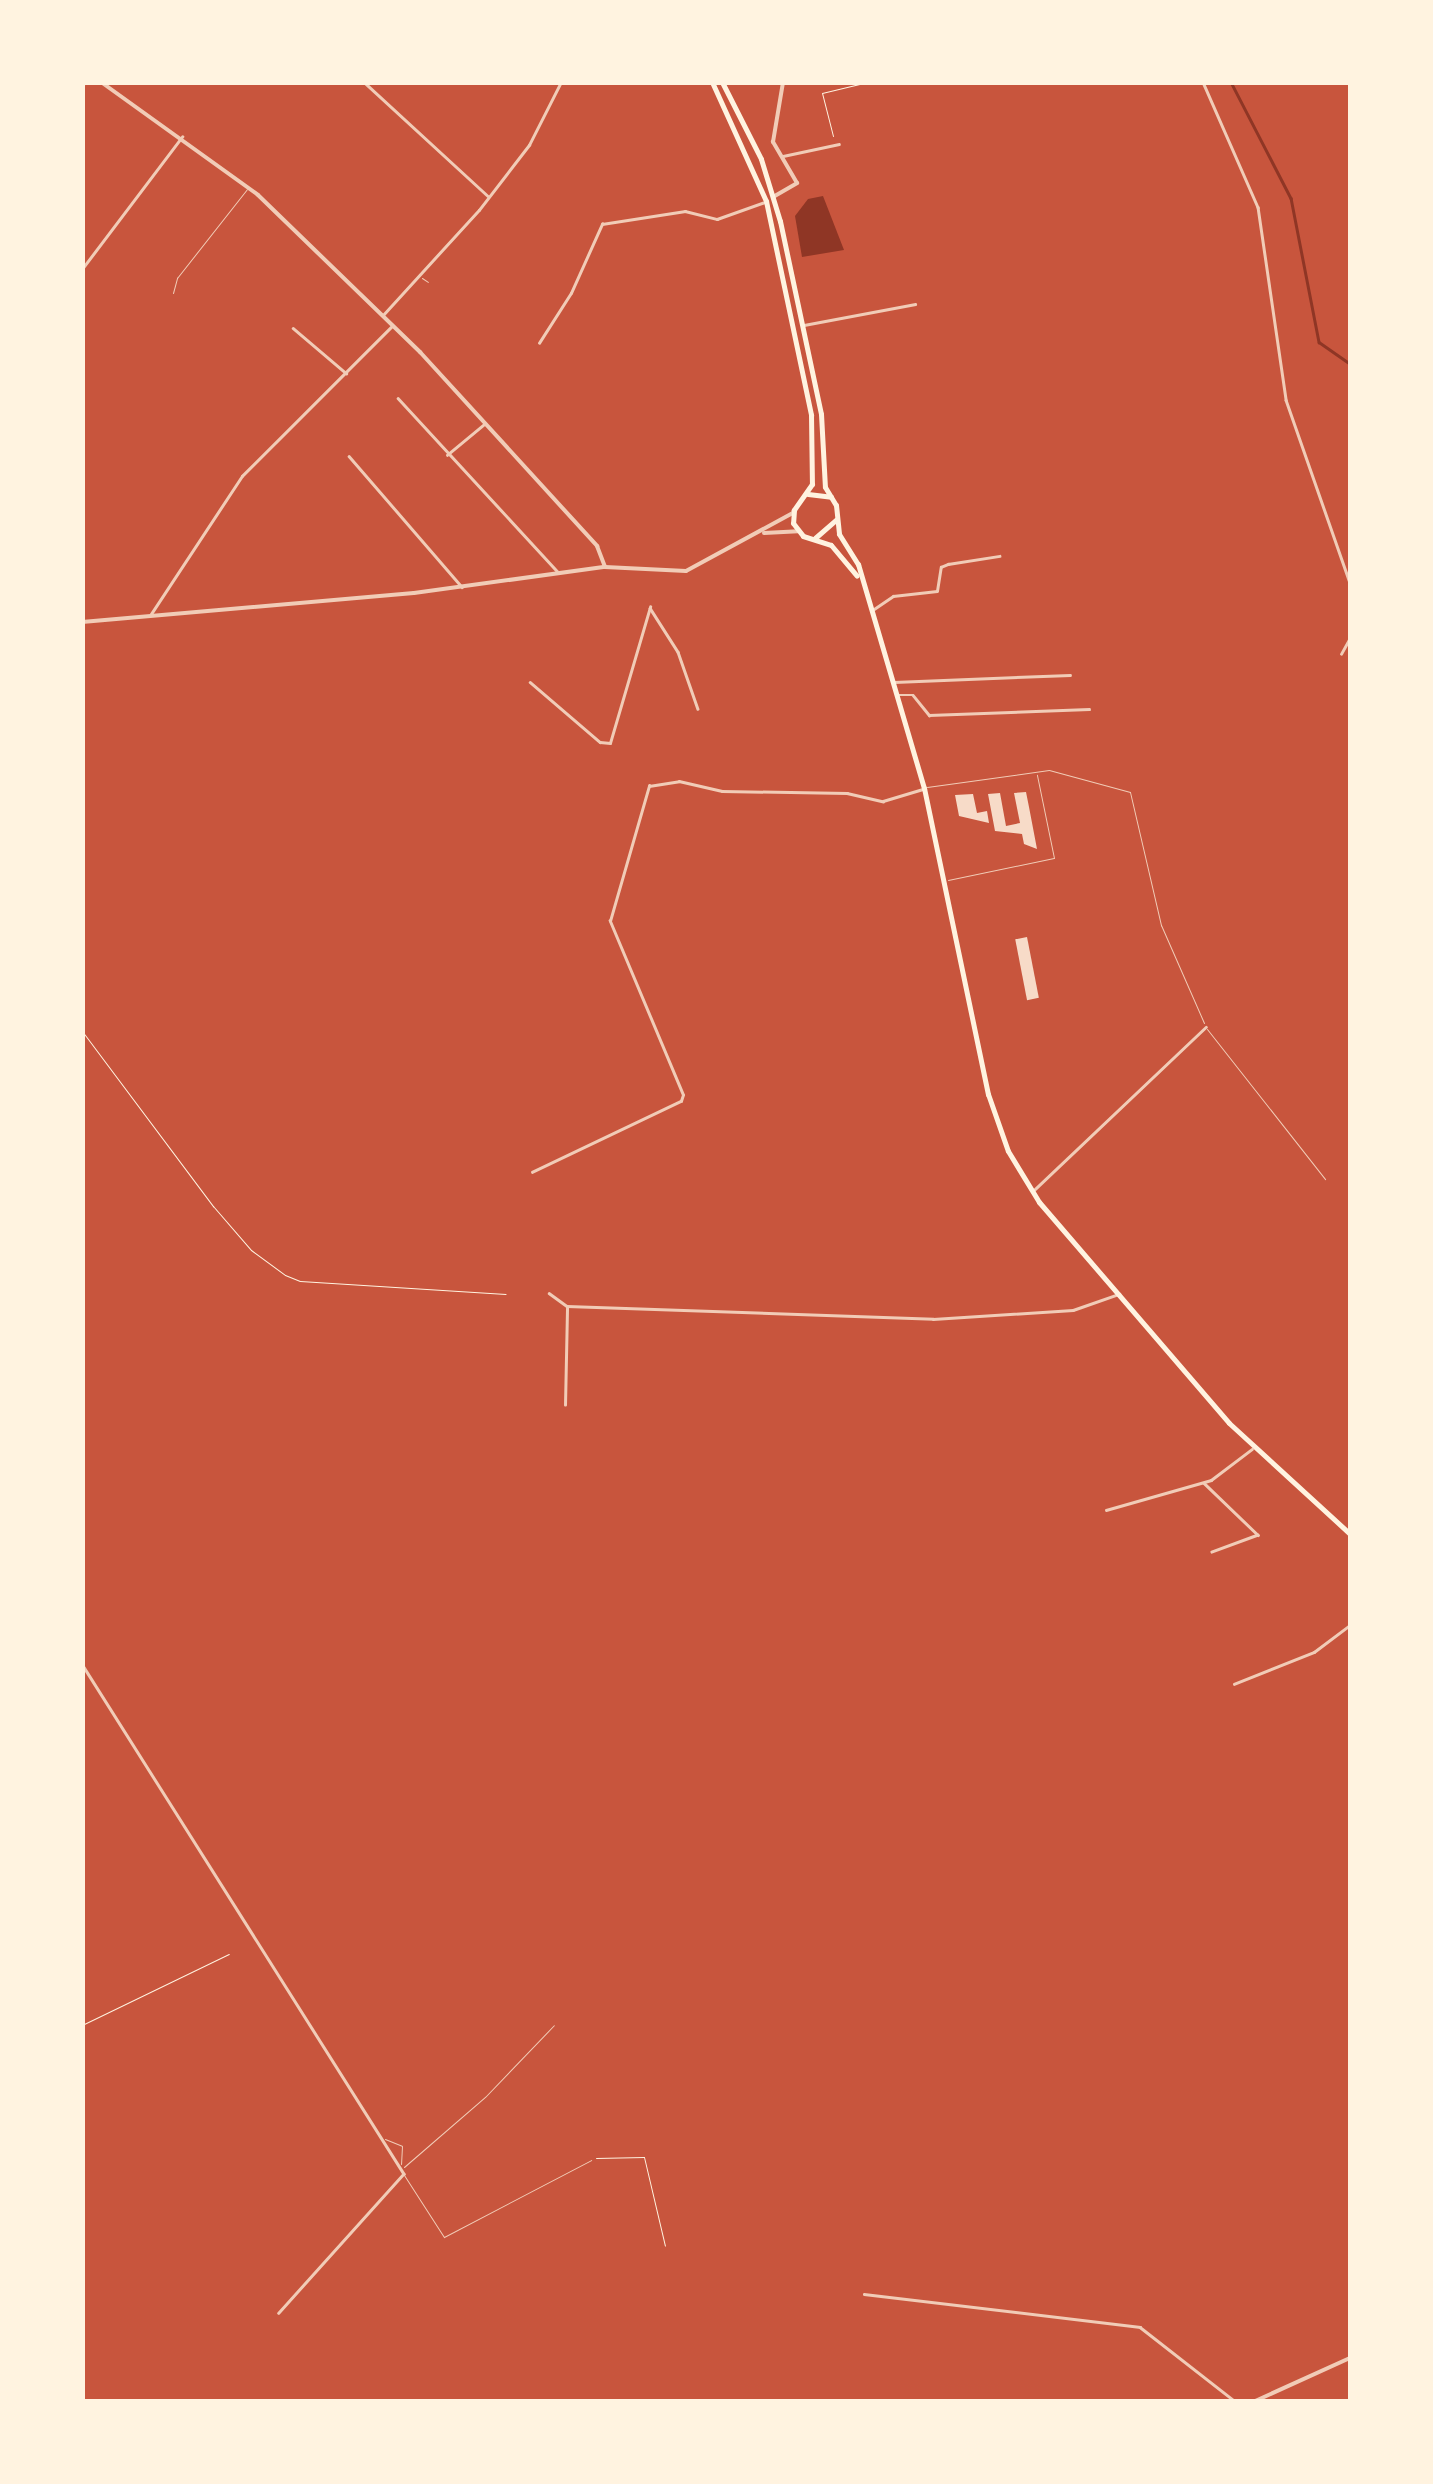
<!DOCTYPE html>
<html>
<head>
<meta charset="utf-8">
<style>
	body { margin:0 }
	#map { position:relative; width:1433px; height:2484px; overflow:hidden; background:#c8553d; font-family:Poppins,sans-serif }
	div>[style] { position:absolute }
	.water>* { inset:0; background:#8f3625 }
	.stream>* { height:2.5px; margin:-1.25px; padding:0 1.25px; transform-origin:1.25px; border-radius:1.25px; background:#8f3625 }
	.building>* { inset:0; background:#f7dbc8; transform-origin:0 0 }
	.path>* { height:1px; margin:-0.5px; padding:0 0.5px; transform-origin:0.5px; border-radius:0.5px; background:#fff3e0 }
	.service>* { height:1px; margin:-0.5px; padding:0 0.5px; transform-origin:0.5px; border-radius:0.5px; background:#f1ccb7 }
	.minor>* { height:2.5px; margin:-1.25px; padding:0 1.25px; transform-origin:1.25px; border-radius:1.25px; background:#f1ccb7 }
	.tertiary>* { height:4px; margin:-2px; padding:0 2px; transform-origin:2px; border-radius:2px; background:#f1ccb7 }
	.primary>* { height:5px; margin:-2.5px; padding:0 2.5px; transform-origin:2.5px; border-radius:2.5px; background:#fff3e0 }
	span { translate:-50% -50%; white-space:nowrap; text-align:center; line-height:1.15; -webkit-text-stroke:8px #fff3e0; paint-order:stroke }
	.frame { position:absolute; inset:0; border:85px solid #fff3e0; pointer-events:none }
</style>
</head>
<body>
<div id="map">
	<div class="water">
		<div style="clip-path:polygon(823px 196px,844px 250px,802px 257px,795px 216px,808px 199px)"></div>
	</div>
	<div class="stream">
		<div style="left:1231px;top:82px;width:131px;rotate:62.7deg"></div>
		<div style="left:1291px;top:198px;width:147px;rotate:79deg"></div>
		<div style="left:1319px;top:342px;width:38px;rotate:35deg"></div>
	</div>
	<div class="building">
		<div style="clip-path:polygon(1026px 792px,1029px 807px,1037px 849px,1024px 844px,1022px 834px,995px 831px,988px 794px,1000px 793px,1006px 826px,1020px 823px,1014px 793px)"></div>
		<div style="clip-path:polygon(973px 794px,977px 813px,987px 811px,989px 823px,959px 816px,955px 795px)"></div>
		<div style="left:1027px;top:937px;width:62px;height:12px;rotate:79deg"></div>
	</div>
	<div class="path">
		<div style="left:833px;top:136px;width:44px;rotate:-104.3deg"></div>
		<div style="left:822px;top:93px;width:47px;rotate:-13.4deg"></div>
		<div style="left:82px;top:1031px;width:219px;rotate:53.2deg"></div>
		<div style="left:213px;top:1206px;width:58px;rotate:49.2deg"></div>
		<div style="left:251px;top:1250px;width:42px;rotate:36.3deg"></div>
		<div style="left:285px;top:1275px;width:16px;rotate:22deg"></div>
		<div style="left:300px;top:1281px;width:206px;rotate:3.6deg"></div>
		<div style="left:82px;top:2025px;width:163px;rotate:-25.8deg"></div>
		<div style="left:596px;top:2158px;width:48px;rotate:-1.2deg"></div>
		<div style="left:644px;top:2157px;width:91px;rotate:76.7deg"></div>
	</div>
	<div class="service">
		<div style="left:422px;top:278px;width:7px;rotate:34deg"></div>
		<div style="left:173px;top:293px;width:16px;rotate:-75deg"></div>
		<div style="left:177px;top:278px;width:113px;rotate:-51.8deg"></div>
		<div style="left:927px;top:787px;width:123px;rotate:-7.9deg"></div>
		<div style="left:1049px;top:770px;width:84px;rotate:15.2deg"></div>
		<div style="left:1130px;top:792px;width:137px;rotate:76.9deg"></div>
		<div style="left:1161px;top:925px;width:107px;rotate:66.3deg"></div>
		<div style="left:948px;top:880px;width:108px;rotate:-11.7deg"></div>
		<div style="left:1054px;top:858px;width:85px;rotate:-101.6deg"></div>
		<div style="left:1207px;top:1029px;width:191px;rotate:51.8deg"></div>
		<div style="left:385px;top:2139px;width:18px;rotate:22deg"></div>
		<div style="left:402px;top:2146px;width:18px;rotate:93deg"></div>
		<div style="left:404px;top:2167px;width:108px;rotate:-40.9deg"></div>
		<div style="left:486px;top:2096px;width:98px;rotate:-46.2deg"></div>
		<div style="left:404px;top:2175px;width:74px;rotate:57.2deg"></div>
		<div style="left:444px;top:2237px;width:166px;rotate:-27.6deg"></div>
	</div>
	<div class="minor">
		<div style="left:364px;top:82px;width:168px;rotate:42.6deg"></div>
		<div style="left:1203px;top:82px;width:137px;rotate:66.3deg"></div>
		<div style="left:1258px;top:207px;width:195px;rotate:81.7deg"></div>
		<div style="left:1286px;top:400px;width:194px;rotate:70.7deg"></div>
		<div style="left:82px;top:86px;width:5px;rotate:-53deg"></div>
		<div style="left:783px;top:156px;width:57px;rotate:-12.1deg"></div>
		<div style="left:82px;top:269px;width:166px;rotate:-52.9deg"></div>
		<div style="left:383px;top:315px;width:142px;rotate:-47.6deg"></div>
		<div style="left:479px;top:210px;width:82px;rotate:-52.4deg"></div>
		<div style="left:529px;top:145px;width:71px;rotate:-63.1deg"></div>
		<div style="left:804px;top:325px;width:113px;rotate:-10.7deg"></div>
		<div style="left:293px;top:328px;width:70px;rotate:40.3deg"></div>
		<div style="left:539px;top:343px;width:59px;rotate:-57.4deg"></div>
		<div style="left:571px;top:293px;width:76px;rotate:-65.8deg"></div>
		<div style="left:602px;top:224px;width:84px;rotate:-8.9deg"></div>
		<div style="left:685px;top:211px;width:33px;rotate:14deg"></div>
		<div style="left:717px;top:219px;width:51px;rotate:-19.5deg"></div>
		<div style="left:398px;top:398px;width:236px;rotate:47.4deg"></div>
		<div style="left:447px;top:455px;width:47px;rotate:-39.8deg"></div>
		<div style="left:349px;top:456px;width:173px;rotate:49.2deg"></div>
		<div style="left:650px;top:608px;width:52px;rotate:57.5deg"></div>
		<div style="left:678px;top:652px;width:60px;rotate:70.7deg"></div>
		<div style="left:874px;top:609px;width:23px;rotate:-34deg"></div>
		<div style="left:893px;top:596px;width:44px;rotate:-6.5deg"></div>
		<div style="left:937px;top:591px;width:24px;rotate:-81deg"></div>
		<div style="left:941px;top:567px;width:8px;rotate:-23deg"></div>
		<div style="left:948px;top:564px;width:52px;rotate:-8.9deg"></div>
		<div style="left:151px;top:614px;width:165px;rotate:-56.6deg"></div>
		<div style="left:242px;top:476px;width:211px;rotate:-45deg"></div>
		<div style="left:1341px;top:654px;width:18px;rotate:-61deg"></div>
		<div style="left:530px;top:682px;width:92px;rotate:40.6deg"></div>
		<div style="left:600px;top:742px;width:10px;rotate:6deg"></div>
		<div style="left:610px;top:743px;width:142px;rotate:-73.6deg"></div>
		<div style="left:894px;top:682px;width:176px;rotate:-2.3deg"></div>
		<div style="left:898px;top:695px;width:15px"></div>
		<div style="left:913px;top:695px;width:26px;rotate:51deg"></div>
		<div style="left:929px;top:715px;width:160px;rotate:-2.1deg"></div>
		<div style="left:532px;top:1172px;width:165px;rotate:-25.5deg"></div>
		<div style="left:681px;top:1101px;width:6px;rotate:-72deg"></div>
		<div style="left:683px;top:1095px;width:189px;rotate:-112.8deg"></div>
		<div style="left:610px;top:921px;width:141px;rotate:-73.9deg"></div>
		<div style="left:649px;top:786px;width:30px;rotate:-9deg"></div>
		<div style="left:679px;top:781px;width:44px;rotate:13.1deg"></div>
		<div style="left:722px;top:791px;width:125px;rotate:0.9deg"></div>
		<div style="left:847px;top:793px;width:37px;rotate:13deg"></div>
		<div style="left:883px;top:801px;width:42px;rotate:-16.7deg"></div>
		<div style="left:1033px;top:1191px;width:238px;rotate:-43.5deg"></div>
		<div style="left:549px;top:1293px;width:22px;rotate:36deg"></div>
		<div style="left:567px;top:1306px;width:366px;rotate:2deg"></div>
		<div style="left:933px;top:1319px;width:140px;rotate:-3.7deg"></div>
		<div style="left:1073px;top:1310px;width:49px;rotate:-19.2deg"></div>
		<div style="left:565px;top:1405px;width:98px;rotate:-88.8deg"></div>
		<div style="left:1204px;top:1483px;width:75px;rotate:43.9deg"></div>
		<div style="left:1258px;top:1535px;width:49px;rotate:159.7deg"></div>
		<div style="left:1106px;top:1510px;width:109px;rotate:-15.9deg"></div>
		<div style="left:1211px;top:1480px;width:51px;rotate:-37.1deg"></div>
		<div style="left:82px;top:1664px;width:603px;rotate:57.73deg"></div>
		<div style="left:404px;top:2174px;width:187px;rotate:132deg"></div>
		<div style="left:1234px;top:1684px;width:86px;rotate:-21.8deg"></div>
		<div style="left:1314px;top:1652px;width:45px;rotate:-36.9deg"></div>
		<div style="left:864px;top:2294px;width:278px;rotate:6.8deg"></div>
		<div style="left:1140px;top:2327px;width:122px;rotate:38deg"></div>
	</div>
	<div class="tertiary">
		<div style="left:101px;top:82px;width:193px;rotate:35.7deg"></div>
		<div style="left:258px;top:195px;width:226px;rotate:44.1deg"></div>
		<div style="left:420px;top:352px;width:263px;rotate:47.6deg"></div>
		<div style="left:597px;top:546px;width:22px;rotate:69deg"></div>
		<div style="left:773px;top:197px;width:28px;rotate:-30deg"></div>
		<div style="left:797px;top:183px;width:48px;rotate:-120.3deg"></div>
		<div style="left:773px;top:142px;width:61px;rotate:-80.5deg"></div>
		<div style="left:764px;top:533px;width:34px;rotate:-3deg"></div>
		<div style="left:82px;top:622px;width:333px;rotate:-5deg"></div>
		<div style="left:414px;top:593px;width:193px;rotate:-7.8deg"></div>
		<div style="left:605px;top:567px;width:81px;rotate:2.8deg"></div>
		<div style="left:686px;top:571px;width:122px;rotate:-28.5deg"></div>
		<div style="left:1253px;top:2402px;width:107px;rotate:-24.4deg"></div>
	</div>
	<div class="primary">
		<div style="left:712px;top:82px;width:131px;rotate:65.6deg"></div>
		<div style="left:766px;top:201px;width:219px;rotate:78.1deg"></div>
		<div style="left:811px;top:415px;width:69px;rotate:89.2deg"></div>
		<div style="left:812px;top:484px;width:32px;rotate:125deg"></div>
		<div style="left:794px;top:510px;width:13px;rotate:94deg"></div>
		<div style="left:793px;top:523px;width:16px;rotate:52deg"></div>
		<div style="left:803px;top:536px;width:29px;rotate:18deg"></div>
		<div style="left:831px;top:545px;width:40px;rotate:50deg"></div>
		<div style="left:722px;top:82px;width:86px;rotate:63.1deg"></div>
		<div style="left:761px;top:159px;width:65px;rotate:73deg"></div>
		<div style="left:780px;top:221px;width:197px;rotate:78deg"></div>
		<div style="left:821px;top:414px;width:73px;rotate:86.9deg"></div>
		<div style="left:825px;top:487px;width:21px;rotate:59deg"></div>
		<div style="left:836px;top:505px;width:29px;rotate:84deg"></div>
		<div style="left:839px;top:534px;width:36px;rotate:58deg"></div>
		<div style="left:858px;top:564px;width:234px;rotate:73.6deg"></div>
		<div style="left:924px;top:788px;width:313px;rotate:78.2deg"></div>
		<div style="left:988px;top:1094px;width:60px;rotate:70.7deg"></div>
		<div style="left:1008px;top:1151px;width:60px;rotate:58.7deg"></div>
		<div style="left:1039px;top:1202px;width:291px;rotate:49.3deg"></div>
		<div style="left:1229px;top:1423px;width:164px;rotate:42.5deg"></div>
		<div style="left:808px;top:494px;width:23px;rotate:7deg"></div>
		<div style="left:815px;top:538px;width:28px;rotate:-41deg"></div>
	</div>
	<div class="frame"></div>
</div>
</body>
</html>
